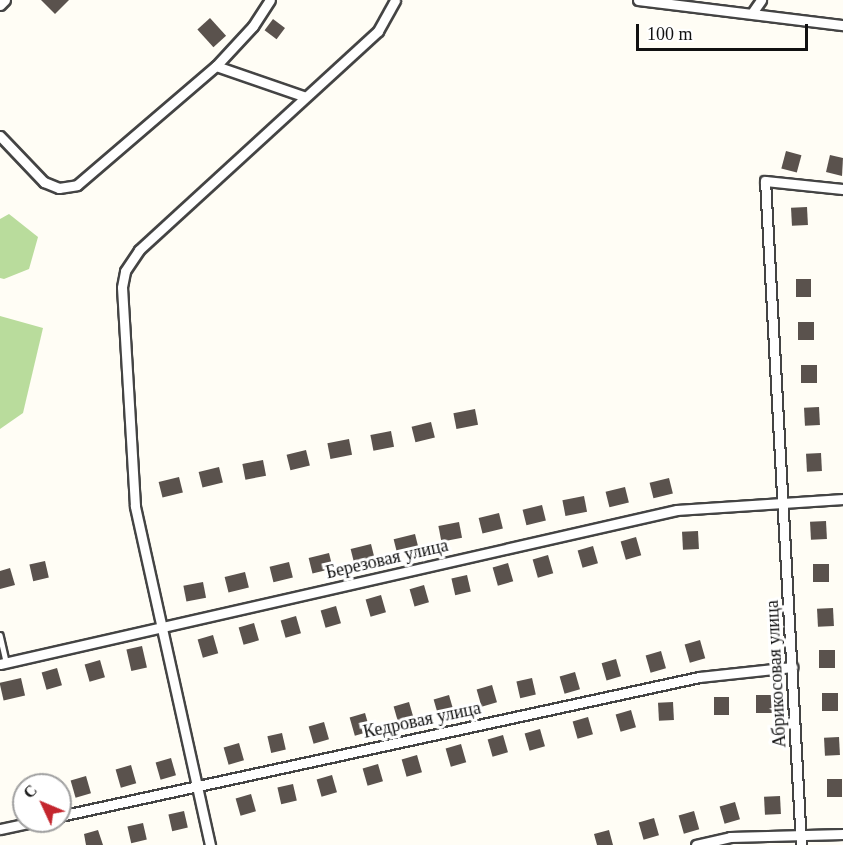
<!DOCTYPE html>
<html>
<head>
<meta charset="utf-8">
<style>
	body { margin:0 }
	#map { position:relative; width:843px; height:845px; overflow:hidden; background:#fffdf5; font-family:"Times New Roman",serif }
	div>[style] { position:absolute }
	.forest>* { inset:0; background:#b9dc9c }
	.building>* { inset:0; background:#5a524d; transform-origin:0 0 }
	.roads { filter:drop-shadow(2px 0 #444) drop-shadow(-2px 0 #444) drop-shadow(0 2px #444) drop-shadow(0 -2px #444) }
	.service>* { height:4.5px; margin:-2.25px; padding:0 2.25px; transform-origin:2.25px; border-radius:2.25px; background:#fff }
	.minor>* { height:9px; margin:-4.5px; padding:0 4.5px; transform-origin:4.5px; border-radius:4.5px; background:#fff }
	span { translate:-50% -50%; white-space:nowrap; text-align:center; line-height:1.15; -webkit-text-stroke:6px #fff; paint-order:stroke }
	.street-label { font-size:18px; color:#111 }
	.north { position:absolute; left:12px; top:773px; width:60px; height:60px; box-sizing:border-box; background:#fff; border:2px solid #a0a0a0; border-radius:50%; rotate:314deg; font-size:16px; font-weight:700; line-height:24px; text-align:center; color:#111 }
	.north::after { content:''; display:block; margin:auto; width:21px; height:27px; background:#c4262e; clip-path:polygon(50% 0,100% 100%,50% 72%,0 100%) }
	.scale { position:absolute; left:636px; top:24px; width:172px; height:27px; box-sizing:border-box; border:3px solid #111; border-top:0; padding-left:8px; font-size:18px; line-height:21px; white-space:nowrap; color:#111; -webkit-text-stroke:4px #fff; paint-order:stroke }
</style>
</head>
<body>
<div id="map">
	<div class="forest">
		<div style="clip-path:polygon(9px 214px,38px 237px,29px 269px,4px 279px,0 278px,0 219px)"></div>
		<div style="clip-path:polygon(0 316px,43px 328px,23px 413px,0 429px)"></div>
	</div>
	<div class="building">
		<div style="clip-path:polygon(41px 0,69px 0,55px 14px)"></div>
		<div style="left:210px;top:18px;width:24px;height:17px;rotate:48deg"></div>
		<div style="left:273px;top:19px;width:15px;height:14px;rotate:37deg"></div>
		<div style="left:786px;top:151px;width:16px;height:18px;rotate:15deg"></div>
		<div style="clip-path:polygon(830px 155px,843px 158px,842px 176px,826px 172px)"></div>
		<div style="left:807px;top:207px;width:18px;height:16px;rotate:87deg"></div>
		<div style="left:796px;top:279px;width:15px;height:18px"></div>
		<div style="left:798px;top:322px;width:16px;height:18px"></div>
		<div style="left:801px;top:365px;width:16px;height:18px"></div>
		<div style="left:819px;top:407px;width:18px;height:15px;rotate:87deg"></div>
		<div style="left:475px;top:409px;width:16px;height:22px;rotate:79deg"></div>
		<div style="left:431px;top:422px;width:16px;height:20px;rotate:76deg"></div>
		<div style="left:391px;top:431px;width:16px;height:21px;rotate:79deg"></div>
		<div style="left:349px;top:439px;width:16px;height:22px;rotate:79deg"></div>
		<div style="left:306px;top:450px;width:16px;height:20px;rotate:76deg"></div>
		<div style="left:821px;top:453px;width:18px;height:15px;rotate:87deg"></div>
		<div style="left:263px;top:460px;width:16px;height:21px;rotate:79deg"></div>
		<div style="left:219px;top:467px;width:16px;height:21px;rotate:76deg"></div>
		<div style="left:179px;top:477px;width:16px;height:21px;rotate:76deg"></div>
		<div style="left:669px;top:478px;width:16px;height:20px;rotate:76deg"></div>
		<div style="left:625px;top:487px;width:16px;height:20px;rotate:76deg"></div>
		<div style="left:584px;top:496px;width:16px;height:22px;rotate:79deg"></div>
		<div style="left:542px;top:505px;width:16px;height:20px;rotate:76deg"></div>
		<div style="left:499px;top:513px;width:16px;height:21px;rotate:76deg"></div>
		<div style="left:826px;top:521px;width:18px;height:16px;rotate:87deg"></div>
		<div style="left:459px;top:522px;width:16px;height:21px;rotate:79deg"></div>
		<div style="left:698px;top:531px;width:18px;height:16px;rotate:87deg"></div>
		<div style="left:415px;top:534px;width:16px;height:22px;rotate:76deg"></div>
		<div style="left:636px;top:537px;width:19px;height:16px;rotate:74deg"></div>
		<div style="left:371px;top:544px;width:16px;height:21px;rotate:76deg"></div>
		<div style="left:593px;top:546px;width:18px;height:16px;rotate:74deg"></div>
		<div style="left:329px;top:553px;width:16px;height:21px;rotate:76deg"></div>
		<div style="left:548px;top:555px;width:19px;height:16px;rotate:74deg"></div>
		<div style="left:45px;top:561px;width:17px;height:16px;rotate:77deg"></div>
		<div style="left:289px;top:562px;width:16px;height:20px;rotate:76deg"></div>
		<div style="left:508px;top:563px;width:19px;height:16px;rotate:74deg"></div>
		<div style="left:813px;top:564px;width:16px;height:18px"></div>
		<div style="clip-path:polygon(10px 568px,15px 585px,0 589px,0 571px)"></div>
		<div style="left:245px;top:572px;width:16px;height:21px;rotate:76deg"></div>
		<div style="left:467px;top:575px;width:17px;height:16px;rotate:77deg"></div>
		<div style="left:203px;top:582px;width:16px;height:20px;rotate:79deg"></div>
		<div style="left:424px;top:585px;width:18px;height:15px;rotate:74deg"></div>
		<div style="left:381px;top:595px;width:18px;height:16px;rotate:74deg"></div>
		<div style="left:336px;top:606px;width:18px;height:16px;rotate:74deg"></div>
		<div style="left:833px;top:608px;width:18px;height:16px;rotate:87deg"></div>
		<div style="left:296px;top:616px;width:18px;height:16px;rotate:74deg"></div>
		<div style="left:254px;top:623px;width:18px;height:16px;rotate:74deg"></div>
		<div style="left:213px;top:635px;width:19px;height:16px;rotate:74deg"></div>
		<div style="left:700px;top:640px;width:19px;height:16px;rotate:74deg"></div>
		<div style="left:142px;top:646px;width:22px;height:16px;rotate:77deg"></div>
		<div style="left:819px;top:650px;width:16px;height:18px"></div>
		<div style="left:661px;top:651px;width:18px;height:16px;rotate:74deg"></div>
		<div style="left:616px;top:659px;width:18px;height:15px;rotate:74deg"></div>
		<div style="left:100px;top:660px;width:18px;height:16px;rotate:74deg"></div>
		<div style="left:57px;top:668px;width:18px;height:16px;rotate:74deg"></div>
		<div style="left:575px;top:672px;width:18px;height:16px;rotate:74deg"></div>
		<div style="left:21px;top:678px;width:18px;height:22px;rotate:77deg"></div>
		<div style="left:532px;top:678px;width:17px;height:16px;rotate:77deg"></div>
		<div style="left:492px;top:685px;width:18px;height:16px;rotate:74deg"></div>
		<div style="left:822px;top:693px;width:16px;height:18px"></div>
		<div style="left:449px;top:695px;width:18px;height:16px;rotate:74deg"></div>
		<div style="left:756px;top:695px;width:16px;height:18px"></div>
		<div style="left:714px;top:697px;width:15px;height:18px"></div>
		<div style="left:409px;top:702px;width:19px;height:16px;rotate:74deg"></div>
		<div style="left:673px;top:702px;width:18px;height:15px;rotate:87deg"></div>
		<div style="left:631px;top:710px;width:18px;height:16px;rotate:74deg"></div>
		<div style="left:365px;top:713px;width:19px;height:16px;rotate:74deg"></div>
		<div style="left:588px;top:717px;width:18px;height:16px;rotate:74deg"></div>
		<div style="left:324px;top:722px;width:18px;height:16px;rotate:74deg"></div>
		<div style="left:540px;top:729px;width:18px;height:16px;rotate:74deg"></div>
		<div style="left:282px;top:733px;width:17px;height:15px;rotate:77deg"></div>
		<div style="left:503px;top:735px;width:18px;height:16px;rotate:74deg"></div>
		<div style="left:839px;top:737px;width:18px;height:15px;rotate:87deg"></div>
		<div style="left:239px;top:743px;width:18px;height:16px;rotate:74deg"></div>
		<div style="left:461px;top:744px;width:19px;height:16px;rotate:74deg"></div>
		<div style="left:417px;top:755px;width:18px;height:16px;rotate:74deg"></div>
		<div style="left:171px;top:758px;width:18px;height:16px;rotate:74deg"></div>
		<div style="left:378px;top:764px;width:18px;height:16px;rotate:74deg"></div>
		<div style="left:131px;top:765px;width:19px;height:16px;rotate:74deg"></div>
		<div style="left:332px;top:775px;width:18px;height:16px;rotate:74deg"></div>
		<div style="left:86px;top:776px;width:18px;height:16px;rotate:74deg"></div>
		<div style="left:827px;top:779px;width:15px;height:18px"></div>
		<div style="left:293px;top:784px;width:17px;height:16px;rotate:77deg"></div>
		<div style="left:251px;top:794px;width:18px;height:16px;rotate:74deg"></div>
		<div style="left:780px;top:796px;width:18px;height:16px;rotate:87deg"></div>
		<div style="left:735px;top:802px;width:18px;height:16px;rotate:74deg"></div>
		<div style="left:184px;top:811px;width:17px;height:16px;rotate:77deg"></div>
		<div style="left:694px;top:811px;width:19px;height:16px;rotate:74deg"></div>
		<div style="left:654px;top:818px;width:18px;height:16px;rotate:74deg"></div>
		<div style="left:143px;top:823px;width:17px;height:16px;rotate:77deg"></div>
		<div style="clip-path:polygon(98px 830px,103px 845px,86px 845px,84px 834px)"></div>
		<div style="clip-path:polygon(609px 830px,613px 845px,597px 845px,594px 834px)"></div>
	</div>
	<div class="roads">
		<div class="service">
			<div style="left:0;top:635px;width:28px;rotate:77deg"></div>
		</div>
		<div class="minor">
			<div style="left:638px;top:0;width:207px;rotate:7deg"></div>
			<div style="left:0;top:5px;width:7px;rotate:-45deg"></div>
			<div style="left:752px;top:13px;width:16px;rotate:-55deg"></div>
			<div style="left:216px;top:66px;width:92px;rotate:19deg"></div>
			<div style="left:0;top:136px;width:64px;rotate:46.3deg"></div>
			<div style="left:44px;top:182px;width:16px;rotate:22deg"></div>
			<div style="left:59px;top:188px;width:18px;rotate:-9deg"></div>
			<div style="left:77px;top:185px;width:183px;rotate:-40.6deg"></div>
			<div style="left:216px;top:66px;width:54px;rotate:-47.2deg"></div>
			<div style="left:253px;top:26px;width:31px;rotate:-57deg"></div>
			<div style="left:0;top:664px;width:694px;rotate:-12.82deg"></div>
			<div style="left:677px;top:510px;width:166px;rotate:-3.8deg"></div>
			<div style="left:60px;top:816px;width:654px;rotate:-12.27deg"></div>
			<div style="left:699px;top:677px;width:94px;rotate:-6.1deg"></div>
			<div style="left:0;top:829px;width:38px;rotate:-12deg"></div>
			<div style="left:210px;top:845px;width:347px;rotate:-102.5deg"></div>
			<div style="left:135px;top:506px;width:219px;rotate:-93.4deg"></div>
			<div style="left:122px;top:287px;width:16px;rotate:-79deg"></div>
			<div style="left:125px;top:271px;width:25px;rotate:-56deg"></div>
			<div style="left:139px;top:250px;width:324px;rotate:-42.5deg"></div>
			<div style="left:378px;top:31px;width:35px;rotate:-61deg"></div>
			<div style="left:696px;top:845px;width:35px;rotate:-13deg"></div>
			<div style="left:730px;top:837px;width:113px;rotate:-1.5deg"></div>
			<div style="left:801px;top:845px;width:665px;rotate:-93.1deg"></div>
			<div style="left:765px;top:181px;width:78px;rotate:5.9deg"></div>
		</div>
	</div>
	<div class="street-label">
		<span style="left:387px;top:559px;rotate:-13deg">Березовая улица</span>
		<span style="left:776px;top:674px;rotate:-93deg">Абрикосовая улица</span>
		<span style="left:422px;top:720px;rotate:-12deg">Кедровая улица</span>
	</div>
	<div class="north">С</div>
	<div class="scale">100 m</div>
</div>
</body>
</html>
